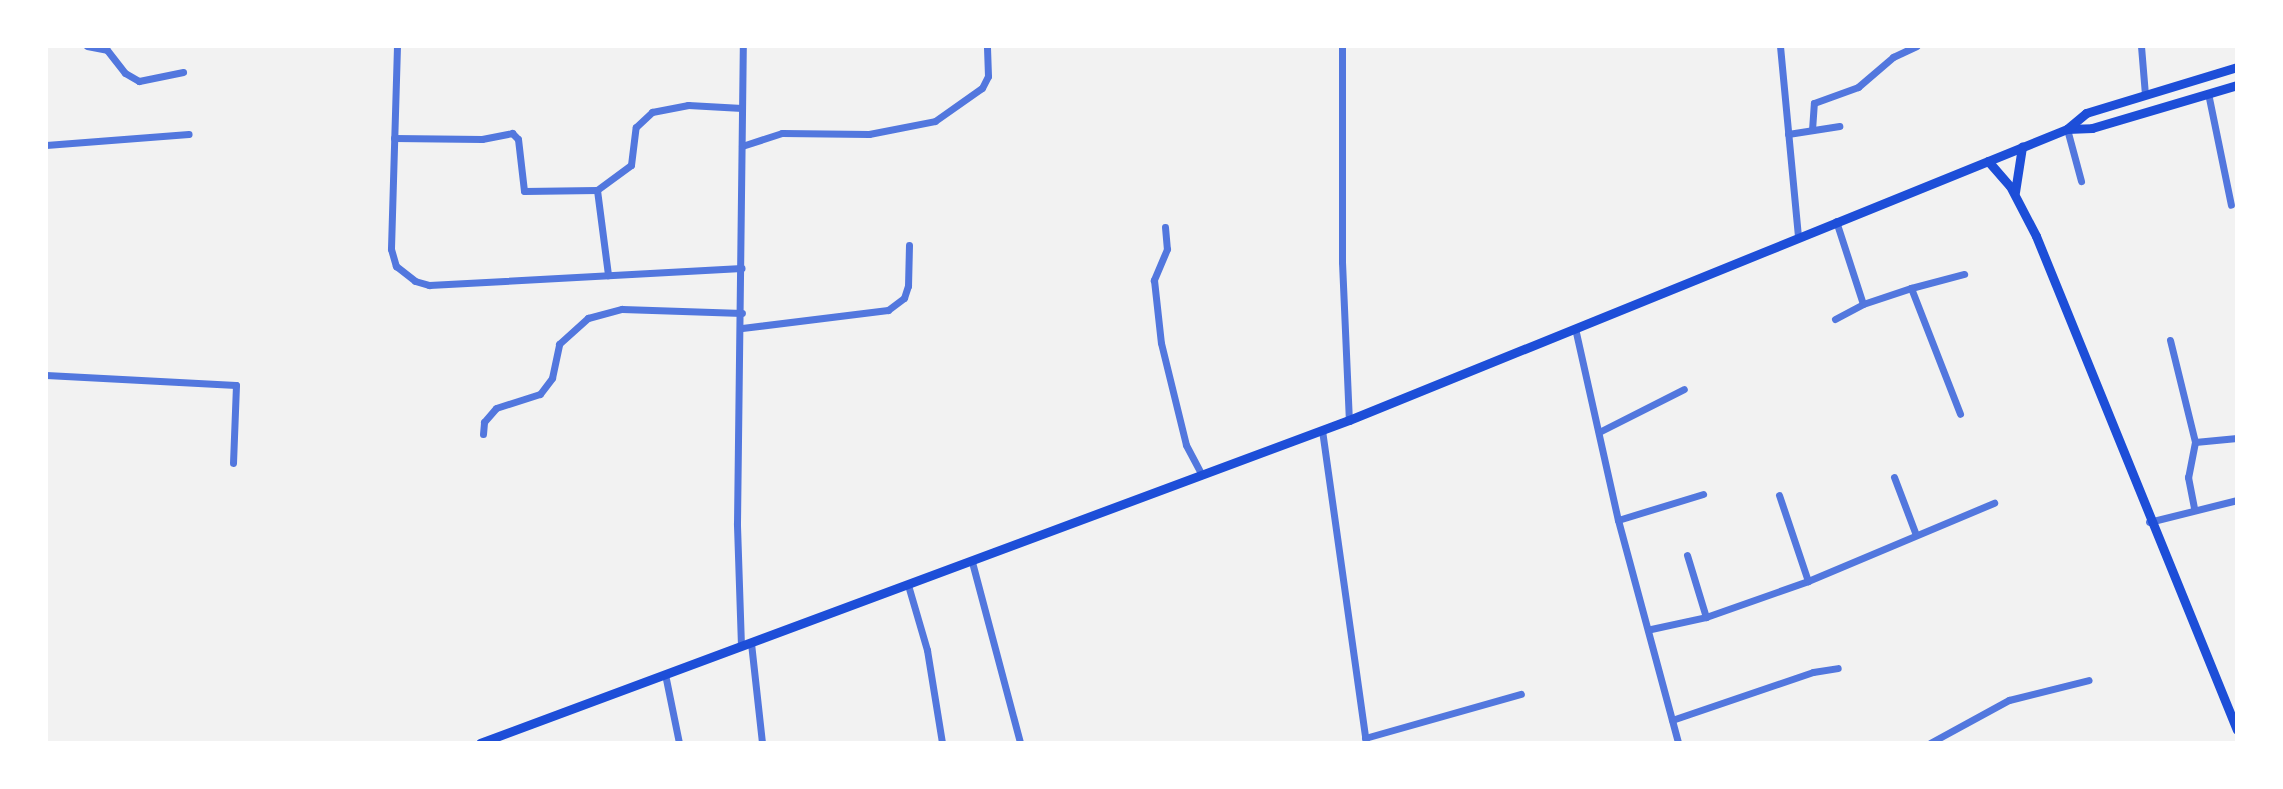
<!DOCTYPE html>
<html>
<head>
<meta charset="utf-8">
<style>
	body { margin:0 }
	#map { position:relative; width:2283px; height:789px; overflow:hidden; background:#f2f2f2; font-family:Figtree,sans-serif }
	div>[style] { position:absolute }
	.minor>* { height:7px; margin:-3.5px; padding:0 3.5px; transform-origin:3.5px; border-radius:3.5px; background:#5277de }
	.secondary>* { height:9px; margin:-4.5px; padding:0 4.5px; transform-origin:4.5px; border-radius:4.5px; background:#1d4ed8 }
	span { translate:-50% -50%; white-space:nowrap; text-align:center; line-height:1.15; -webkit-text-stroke:7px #fff; paint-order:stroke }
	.frame { position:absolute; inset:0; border:48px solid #fff; pointer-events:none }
</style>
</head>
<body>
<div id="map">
	<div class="minor">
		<div style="left:87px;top:46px;width:20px;rotate:11deg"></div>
		<div style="left:107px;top:50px;width:29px;rotate:52deg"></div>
		<div style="left:125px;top:73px;width:16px;rotate:30deg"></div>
		<div style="left:139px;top:81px;width:45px;rotate:-11.6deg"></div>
		<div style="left:397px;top:46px;width:203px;rotate:91.7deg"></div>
		<div style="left:391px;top:249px;width:18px;rotate:74deg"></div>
		<div style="left:396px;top:266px;width:24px;rotate:38deg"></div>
		<div style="left:415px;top:281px;width:15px;rotate:16deg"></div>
		<div style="left:429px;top:285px;width:313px;rotate:-3.1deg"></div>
		<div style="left:1342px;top:46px;width:216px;rotate:90deg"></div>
		<div style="left:1342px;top:262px;width:158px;rotate:87.5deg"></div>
		<div style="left:1780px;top:46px;width:191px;rotate:84.6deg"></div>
		<div style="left:2141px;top:46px;width:49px;rotate:85.3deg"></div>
		<div style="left:2208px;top:93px;width:114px;rotate:78.4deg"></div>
		<div style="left:2067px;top:129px;width:54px;rotate:74.9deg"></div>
		<div style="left:1812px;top:130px;width:27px;rotate:-86deg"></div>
		<div style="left:1814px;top:103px;width:47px;rotate:-20deg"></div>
		<div style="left:1858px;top:87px;width:46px;rotate:-40.6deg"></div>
		<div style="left:1893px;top:57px;width:26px;rotate:-25deg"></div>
		<div style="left:1788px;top:134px;width:52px;rotate:-8.9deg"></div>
		<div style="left:394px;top:138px;width:88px;rotate:0.7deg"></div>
		<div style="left:482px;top:139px;width:31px;rotate:-11deg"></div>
		<div style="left:512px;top:133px;width:8px;rotate:45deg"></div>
		<div style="left:518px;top:139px;width:52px;rotate:83.4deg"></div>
		<div style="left:524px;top:191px;width:73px;rotate:-0.8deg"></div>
		<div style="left:597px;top:190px;width:42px;rotate:-36.3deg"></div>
		<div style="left:631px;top:165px;width:38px;rotate:-83deg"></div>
		<div style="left:636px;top:127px;width:22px;rotate:-43deg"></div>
		<div style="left:652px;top:112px;width:37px;rotate:-11deg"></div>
		<div style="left:688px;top:105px;width:54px;rotate:3.2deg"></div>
		<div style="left:46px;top:145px;width:143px;rotate:-4.4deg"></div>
		<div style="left:742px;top:146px;width:42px;rotate:-18deg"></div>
		<div style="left:782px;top:133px;width:87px;rotate:0.7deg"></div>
		<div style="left:869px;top:134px;width:67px;rotate:-11.1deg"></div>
		<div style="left:935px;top:121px;width:57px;rotate:-35.1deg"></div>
		<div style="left:982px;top:88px;width:13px;rotate:-63deg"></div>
		<div style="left:988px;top:76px;width:30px;rotate:-92deg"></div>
		<div style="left:597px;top:190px;width:86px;rotate:82.6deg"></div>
		<div style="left:1836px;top:221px;width:87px;rotate:72deg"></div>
		<div style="left:1863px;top:304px;width:51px;rotate:-18.4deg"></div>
		<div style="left:1911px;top:288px;width:135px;rotate:68.7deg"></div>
		<div style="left:1165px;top:227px;width:22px;rotate:85deg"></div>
		<div style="left:1167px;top:249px;width:34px;rotate:113deg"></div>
		<div style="left:1154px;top:280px;width:63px;rotate:83.7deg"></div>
		<div style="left:1161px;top:343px;width:105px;rotate:76.2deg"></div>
		<div style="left:1186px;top:445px;width:34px;rotate:62deg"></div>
		<div style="left:1911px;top:288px;width:55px;rotate:-14.8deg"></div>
		<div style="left:1835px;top:319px;width:32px;rotate:-28deg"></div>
		<div style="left:742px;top:328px;width:147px;rotate:-7deg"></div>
		<div style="left:888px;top:310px;width:20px;rotate:-37deg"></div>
		<div style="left:904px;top:298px;width:13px;rotate:-72deg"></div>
		<div style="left:908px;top:286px;width:41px;rotate:-88.6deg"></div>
		<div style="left:1575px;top:328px;width:197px;rotate:77.4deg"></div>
		<div style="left:1618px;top:520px;width:231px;rotate:74.9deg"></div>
		<div style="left:2170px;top:340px;width:105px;rotate:76.2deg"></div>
		<div style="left:2195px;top:442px;width:36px;rotate:101deg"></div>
		<div style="left:2188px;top:477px;width:33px;rotate:79deg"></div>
		<div style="left:46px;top:375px;width:190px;rotate:3deg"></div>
		<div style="left:236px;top:385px;width:78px;rotate:92.2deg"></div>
		<div style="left:1322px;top:430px;width:316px;rotate:82deg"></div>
		<div style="left:1599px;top:432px;width:95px;rotate:-26.8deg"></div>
		<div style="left:483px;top:434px;width:12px;rotate:-85deg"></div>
		<div style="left:484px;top:422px;width:18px;rotate:-49deg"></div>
		<div style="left:496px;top:408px;width:46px;rotate:-17.7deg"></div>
		<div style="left:540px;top:394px;width:20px;rotate:-53deg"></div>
		<div style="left:552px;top:378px;width:35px;rotate:-78deg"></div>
		<div style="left:559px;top:344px;width:39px;rotate:-42deg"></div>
		<div style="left:588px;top:318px;width:35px;rotate:-15deg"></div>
		<div style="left:622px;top:309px;width:120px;rotate:1.9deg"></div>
		<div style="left:2195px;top:442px;width:42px;rotate:-5.4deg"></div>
		<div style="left:1894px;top:477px;width:62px;rotate:69.2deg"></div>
		<div style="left:1779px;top:495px;width:91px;rotate:71.4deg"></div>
		<div style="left:1618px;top:520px;width:89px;rotate:-17deg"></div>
		<div style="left:2149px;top:522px;width:91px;rotate:-14deg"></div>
		<div style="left:1687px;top:555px;width:65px;rotate:73deg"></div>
		<div style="left:972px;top:562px;width:187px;rotate:75.1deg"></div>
		<div style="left:908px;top:585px;width:68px;rotate:73.7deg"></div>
		<div style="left:927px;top:650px;width:94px;rotate:80.8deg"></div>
		<div style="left:1651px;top:629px;width:56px;rotate:-12.3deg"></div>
		<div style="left:1706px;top:617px;width:108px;rotate:-19.4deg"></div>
		<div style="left:1808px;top:581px;width:202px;rotate:-22.8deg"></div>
		<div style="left:751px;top:643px;width:101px;rotate:83.7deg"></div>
		<div style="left:741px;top:646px;width:123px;rotate:-91.9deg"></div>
		<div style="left:737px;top:523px;width:477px;rotate:-89.3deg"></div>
		<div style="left:665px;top:674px;width:70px;rotate:78.5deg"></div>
		<div style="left:1672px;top:720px;width:149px;rotate:-18.8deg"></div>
		<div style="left:1813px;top:672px;width:25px;rotate:-9deg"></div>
		<div style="left:1365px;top:738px;width:162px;rotate:-15.8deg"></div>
		<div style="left:1930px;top:743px;width:90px;rotate:-28.6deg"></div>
		<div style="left:2009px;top:700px;width:82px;rotate:-14deg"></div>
	</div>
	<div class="secondary">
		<div style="left:2067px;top:129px;width:25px;rotate:-2deg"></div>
		<div style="left:2092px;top:128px;width:151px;rotate:-16.5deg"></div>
		<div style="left:1988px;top:161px;width:33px;rotate:49deg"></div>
		<div style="left:2010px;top:186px;width:56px;rotate:62.5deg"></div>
		<div style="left:2036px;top:236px;width:533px;rotate:67.86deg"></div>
		<div style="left:2015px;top:192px;width:46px;rotate:-81.2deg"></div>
		<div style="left:480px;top:743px;width:927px;rotate:-20.39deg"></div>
		<div style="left:1349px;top:420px;width:775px;rotate:-22.06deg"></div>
		<div style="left:2067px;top:129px;width:25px;rotate:-40deg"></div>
		<div style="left:2086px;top:113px;width:158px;rotate:-16.9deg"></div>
	</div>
	<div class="frame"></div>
</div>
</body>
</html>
